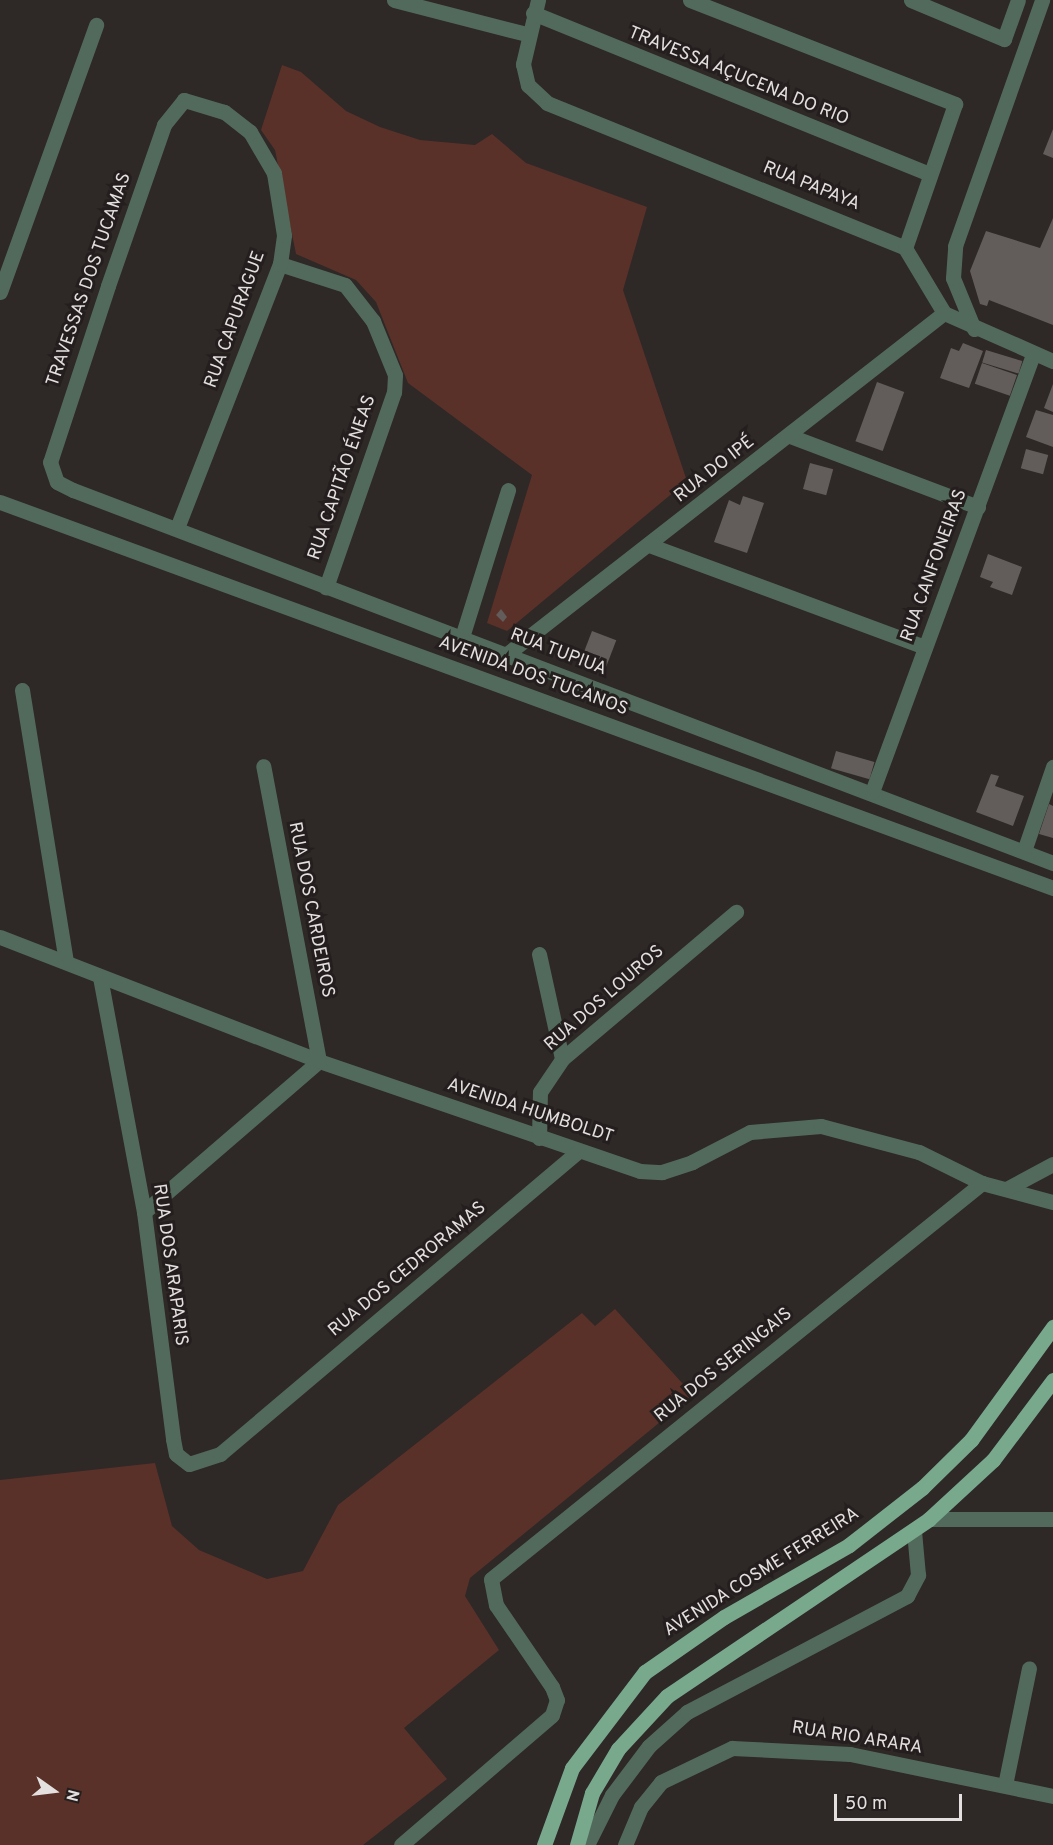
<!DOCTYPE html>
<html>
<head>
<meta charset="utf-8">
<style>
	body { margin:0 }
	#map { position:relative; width:1053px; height:1845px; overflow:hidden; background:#2e2827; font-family:Overpass,sans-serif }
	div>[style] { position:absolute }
	.green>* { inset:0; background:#593129 }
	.building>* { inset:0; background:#625c5b; transform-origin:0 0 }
	.minor>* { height:15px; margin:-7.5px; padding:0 7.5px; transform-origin:7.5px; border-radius:7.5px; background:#526a5c }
	.major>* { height:15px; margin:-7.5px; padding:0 7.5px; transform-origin:7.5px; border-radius:7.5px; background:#78a98d }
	span { translate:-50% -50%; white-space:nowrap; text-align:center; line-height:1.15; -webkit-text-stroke:6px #241f1e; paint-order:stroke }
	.street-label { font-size:18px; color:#e4e0df }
	.north { position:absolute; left:24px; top:1761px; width:60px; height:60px; -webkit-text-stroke:4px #241f1e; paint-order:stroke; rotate:104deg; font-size:16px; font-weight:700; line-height:24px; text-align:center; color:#e4e0df }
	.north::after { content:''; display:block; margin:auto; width:21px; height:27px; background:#e4e0df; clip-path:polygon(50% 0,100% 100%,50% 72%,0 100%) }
	.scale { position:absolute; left:834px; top:1794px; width:128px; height:27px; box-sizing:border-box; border:3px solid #e4e0df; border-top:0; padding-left:8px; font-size:18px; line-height:21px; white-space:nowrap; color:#e4e0df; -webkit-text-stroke:4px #241f1e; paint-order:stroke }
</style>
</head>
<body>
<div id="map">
	<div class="green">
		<div style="clip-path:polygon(282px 65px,301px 72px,346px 111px,380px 127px,420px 140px,475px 145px,492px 134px,526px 163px,647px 207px,623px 290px,687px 481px,507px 631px,487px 623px,532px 475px,408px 383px,376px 302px,356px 280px,296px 254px,275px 150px,261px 130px)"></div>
		<div style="clip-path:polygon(615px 1309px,693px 1395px,470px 1578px,465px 1596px,499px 1650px,404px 1728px,447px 1779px,363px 1845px,0 1845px,0 1480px,155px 1463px,172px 1526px,199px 1550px,267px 1579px,303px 1571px,338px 1505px,582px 1313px,595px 1326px)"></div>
	</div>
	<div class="building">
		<div style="clip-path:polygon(1053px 129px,1053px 158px,1043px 154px)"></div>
		<div style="clip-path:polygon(1053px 218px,1053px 325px,989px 300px,987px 306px,980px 304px,970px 271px,986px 231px,1040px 248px)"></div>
		<div style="clip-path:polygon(963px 343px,983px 351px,969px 388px,940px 378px,951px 348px,959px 351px)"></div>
		<div style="left:986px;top:350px;width:38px;height:13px;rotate:17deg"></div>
		<div style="left:982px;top:363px;width:37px;height:22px;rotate:19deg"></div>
		<div style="left:877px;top:382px;width:29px;height:63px;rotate:20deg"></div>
		<div style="clip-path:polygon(1053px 384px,1053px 412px,1044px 408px)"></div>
		<div style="clip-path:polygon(1036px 410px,1053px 415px,1053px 447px,1026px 437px)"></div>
		<div style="left:1026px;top:449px;width:23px;height:20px;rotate:15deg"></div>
		<div style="left:810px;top:463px;width:24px;height:27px;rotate:15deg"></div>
		<div style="clip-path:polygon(743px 496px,764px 503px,747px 553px,714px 542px,729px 500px,740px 505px)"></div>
		<div style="clip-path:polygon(988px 554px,1022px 567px,1012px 595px,990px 587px,993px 582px,980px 577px)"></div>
		<div style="clip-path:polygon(501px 609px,507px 617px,503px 622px,496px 615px)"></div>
		<div style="left:592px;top:631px;width:26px;height:28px;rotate:21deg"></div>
		<div style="left:836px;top:751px;width:40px;height:18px;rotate:16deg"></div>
		<div style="clip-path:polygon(991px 774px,999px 776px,995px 786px,1024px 796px,1013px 826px,976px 812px)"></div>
		<div style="clip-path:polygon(1049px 804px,1053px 806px,1053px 838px,1039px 834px)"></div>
	</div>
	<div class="minor">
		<div style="left:394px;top:0;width:136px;rotate:14.4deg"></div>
		<div style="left:538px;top:0;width:66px;rotate:103.2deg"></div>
		<div style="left:523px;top:64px;width:22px;rotate:77deg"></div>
		<div style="left:528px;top:85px;width:26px;rotate:43deg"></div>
		<div style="left:547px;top:103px;width:386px;rotate:22deg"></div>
		<div style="left:905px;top:248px;width:76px;rotate:59deg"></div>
		<div style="left:944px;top:313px;width:119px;rotate:23.8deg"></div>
		<div style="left:690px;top:0;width:285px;rotate:21.4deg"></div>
		<div style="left:955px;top:104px;width:152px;rotate:109.1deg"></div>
		<div style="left:911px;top:0;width:101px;rotate:22.8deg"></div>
		<div style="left:1004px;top:39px;width:41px;rotate:-70.3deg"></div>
		<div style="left:533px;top:13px;width:427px;rotate:22.1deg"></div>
		<div style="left:280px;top:264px;width:68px;rotate:17.9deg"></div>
		<div style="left:345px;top:285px;width:46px;rotate:52.1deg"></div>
		<div style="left:373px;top:321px;width:58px;rotate:67.8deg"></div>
		<div style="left:395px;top:375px;width:17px;rotate:93deg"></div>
		<div style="left:394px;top:392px;width:207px;rotate:109.2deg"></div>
		<div style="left:0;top:292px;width:284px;rotate:-70.2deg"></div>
		<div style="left:974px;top:329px;width:55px;rotate:-112.4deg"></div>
		<div style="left:953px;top:278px;width:32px;rotate:-86deg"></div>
		<div style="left:955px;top:246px;width:261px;rotate:-70.5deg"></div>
		<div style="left:790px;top:436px;width:201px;rotate:20.7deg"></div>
		<div style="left:0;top:502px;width:1122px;rotate:20.13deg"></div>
		<div style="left:177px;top:528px;width:283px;rotate:-68.7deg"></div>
		<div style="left:280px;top:264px;width:29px;rotate:-82deg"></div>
		<div style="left:284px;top:235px;width:63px;rotate:-99.2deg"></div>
		<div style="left:274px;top:173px;width:48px;rotate:-120.3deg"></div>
		<div style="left:250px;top:132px;width:33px;rotate:-142deg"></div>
		<div style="left:224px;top:112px;width:42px;rotate:-163.3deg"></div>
		<div style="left:184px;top:100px;width:32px;rotate:129deg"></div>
		<div style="left:164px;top:125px;width:170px;rotate:109.2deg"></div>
		<div style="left:108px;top:286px;width:185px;rotate:108.2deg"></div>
		<div style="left:50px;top:462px;width:21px;rotate:71deg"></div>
		<div style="left:57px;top:482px;width:18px;rotate:27deg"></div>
		<div style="left:73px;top:490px;width:1049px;rotate:20.84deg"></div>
		<div style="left:649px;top:545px;width:294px;rotate:20.3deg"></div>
		<div style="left:462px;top:637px;width:154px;rotate:-72.6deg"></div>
		<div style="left:507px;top:654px;width:554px;rotate:-37.97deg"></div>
		<div style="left:22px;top:690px;width:275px;rotate:80.8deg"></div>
		<div style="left:872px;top:792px;width:467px;rotate:-69.8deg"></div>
		<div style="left:1024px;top:851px;width:89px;rotate:-71deg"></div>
		<div style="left:0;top:937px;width:342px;rotate:21.2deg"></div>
		<div style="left:319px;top:1061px;width:339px;rotate:18.9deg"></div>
		<div style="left:640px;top:1171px;width:22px;rotate:3deg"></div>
		<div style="left:662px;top:1172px;width:32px;rotate:-18deg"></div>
		<div style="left:692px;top:1162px;width:65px;rotate:-27.3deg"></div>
		<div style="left:750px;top:1132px;width:71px;rotate:-4.8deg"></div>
		<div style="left:821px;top:1126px;width:101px;rotate:14.9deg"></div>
		<div style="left:919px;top:1152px;width:70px;rotate:26.2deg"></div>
		<div style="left:982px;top:1183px;width:73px;rotate:15deg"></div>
		<div style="left:539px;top:954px;width:107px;rotate:77.6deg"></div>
		<div style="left:100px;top:977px;width:239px;rotate:79.4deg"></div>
		<div style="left:144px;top:1212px;width:229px;rotate:82.7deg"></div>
		<div style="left:173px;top:1439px;width:15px;rotate:79deg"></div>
		<div style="left:176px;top:1454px;width:16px;rotate:38deg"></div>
		<div style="left:189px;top:1464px;width:33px;rotate:-18deg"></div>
		<div style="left:220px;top:1454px;width:469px;rotate:-40.2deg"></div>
		<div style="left:539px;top:1138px;width:46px;rotate:-88.8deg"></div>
		<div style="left:540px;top:1092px;width:40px;rotate:-56deg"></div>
		<div style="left:562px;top:1059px;width:228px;rotate:-40.2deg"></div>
		<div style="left:1008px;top:1188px;width:51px;rotate:-28.1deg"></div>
		<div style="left:144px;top:1212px;width:231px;rotate:-40.8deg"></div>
		<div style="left:319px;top:1061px;width:300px;rotate:-100.7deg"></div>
		<div style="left:929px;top:1519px;width:124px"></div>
		<div style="left:1005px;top:1785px;width:119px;rotate:-78.4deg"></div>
		<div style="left:401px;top:1845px;width:199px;rotate:-40.7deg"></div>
		<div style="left:552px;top:1715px;width:16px;rotate:-72deg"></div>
		<div style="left:557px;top:1700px;width:14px;rotate:-111deg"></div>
		<div style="left:552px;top:1687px;width:99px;rotate:-124.3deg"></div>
		<div style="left:496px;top:1605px;width:26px;rotate:-101deg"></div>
		<div style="left:491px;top:1579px;width:631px;rotate:-38.89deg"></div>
		<div style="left:587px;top:1845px;width:56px;rotate:-63.4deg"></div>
		<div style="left:612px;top:1795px;width:61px;rotate:-52.9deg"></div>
		<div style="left:649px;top:1746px;width:51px;rotate:-41.8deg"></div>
		<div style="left:687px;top:1712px;width:249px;rotate:-27.8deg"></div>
		<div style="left:907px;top:1596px;width:24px;rotate:-62deg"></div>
		<div style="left:918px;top:1575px;width:44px;rotate:-95.2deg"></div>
		<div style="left:625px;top:1845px;width:41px;rotate:-67.2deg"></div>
		<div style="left:641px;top:1807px;width:32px;rotate:-51deg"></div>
		<div style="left:661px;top:1782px;width:79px;rotate:-25.6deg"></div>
		<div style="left:732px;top:1748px;width:118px;rotate:2.9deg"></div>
		<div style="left:850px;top:1754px;width:207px;rotate:11.7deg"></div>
	</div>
	<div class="major">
		<div style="left:544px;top:1845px;width:82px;rotate:-70deg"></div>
		<div style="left:572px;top:1768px;width:121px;rotate:-52.8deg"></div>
		<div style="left:645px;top:1672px;width:96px;rotate:-34.8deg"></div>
		<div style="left:724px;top:1617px;width:144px;rotate:-29.9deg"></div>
		<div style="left:849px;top:1545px;width:93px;rotate:-38deg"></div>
		<div style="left:922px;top:1488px;width:69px;rotate:-44.4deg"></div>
		<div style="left:971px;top:1440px;width:140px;rotate:-54deg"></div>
		<div style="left:577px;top:1845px;width:54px;rotate:-73.9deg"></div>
		<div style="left:592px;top:1793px;width:51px;rotate:-59.4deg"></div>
		<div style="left:618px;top:1749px;width:72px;rotate:-47.2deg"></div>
		<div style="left:667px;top:1696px;width:316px;rotate:-34deg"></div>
		<div style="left:929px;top:1519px;width:87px;rotate:-42.7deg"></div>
		<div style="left:993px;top:1460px;width:100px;rotate:-53.1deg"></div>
	</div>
	<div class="street-label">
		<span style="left:738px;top:77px;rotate:22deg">TRAVESSA AÇUCENA DO RIO</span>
		<span style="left:811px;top:187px;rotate:22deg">RUA PAPAYA</span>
		<span style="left:90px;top:280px;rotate:-71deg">TRAVESSAS DOS TUCAMAS</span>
		<span style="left:236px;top:320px;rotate:-70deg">RUA CAPURAGUE</span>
		<span style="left:715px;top:470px;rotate:-38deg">RUA DO IPÉ</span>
		<span style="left:343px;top:478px;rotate:-71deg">RUA CAPITÃO ÉNEAS</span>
		<span style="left:935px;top:566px;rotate:-70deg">RUA CANFONEIRAS</span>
		<span style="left:558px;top:653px;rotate:21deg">RUA TUPIUA</span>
		<span style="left:533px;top:677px;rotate:20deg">AVENIDA DOS TUCANOS</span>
		<span style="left:310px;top:910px;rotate:79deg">RUA DOS CARDEIROS</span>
		<span style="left:605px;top:999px;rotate:-41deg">RUA DOS LOUROS</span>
		<span style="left:530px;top:1112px;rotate:18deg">AVENIDA HUMBOLDT</span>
		<span style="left:169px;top:1265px;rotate:82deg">RUA DOS ARAPARIS</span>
		<span style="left:408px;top:1270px;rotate:-40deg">RUA DOS CEDRORAMAS</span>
		<span style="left:724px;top:1366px;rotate:-39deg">RUA DOS SERINGAIS</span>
		<span style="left:762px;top:1573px;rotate:-32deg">AVENIDA COSME FERREIRA</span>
		<span style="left:857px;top:1739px;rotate:9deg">RUA RIO ARARA</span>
	</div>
	<div class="north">N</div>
	<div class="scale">50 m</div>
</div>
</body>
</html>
